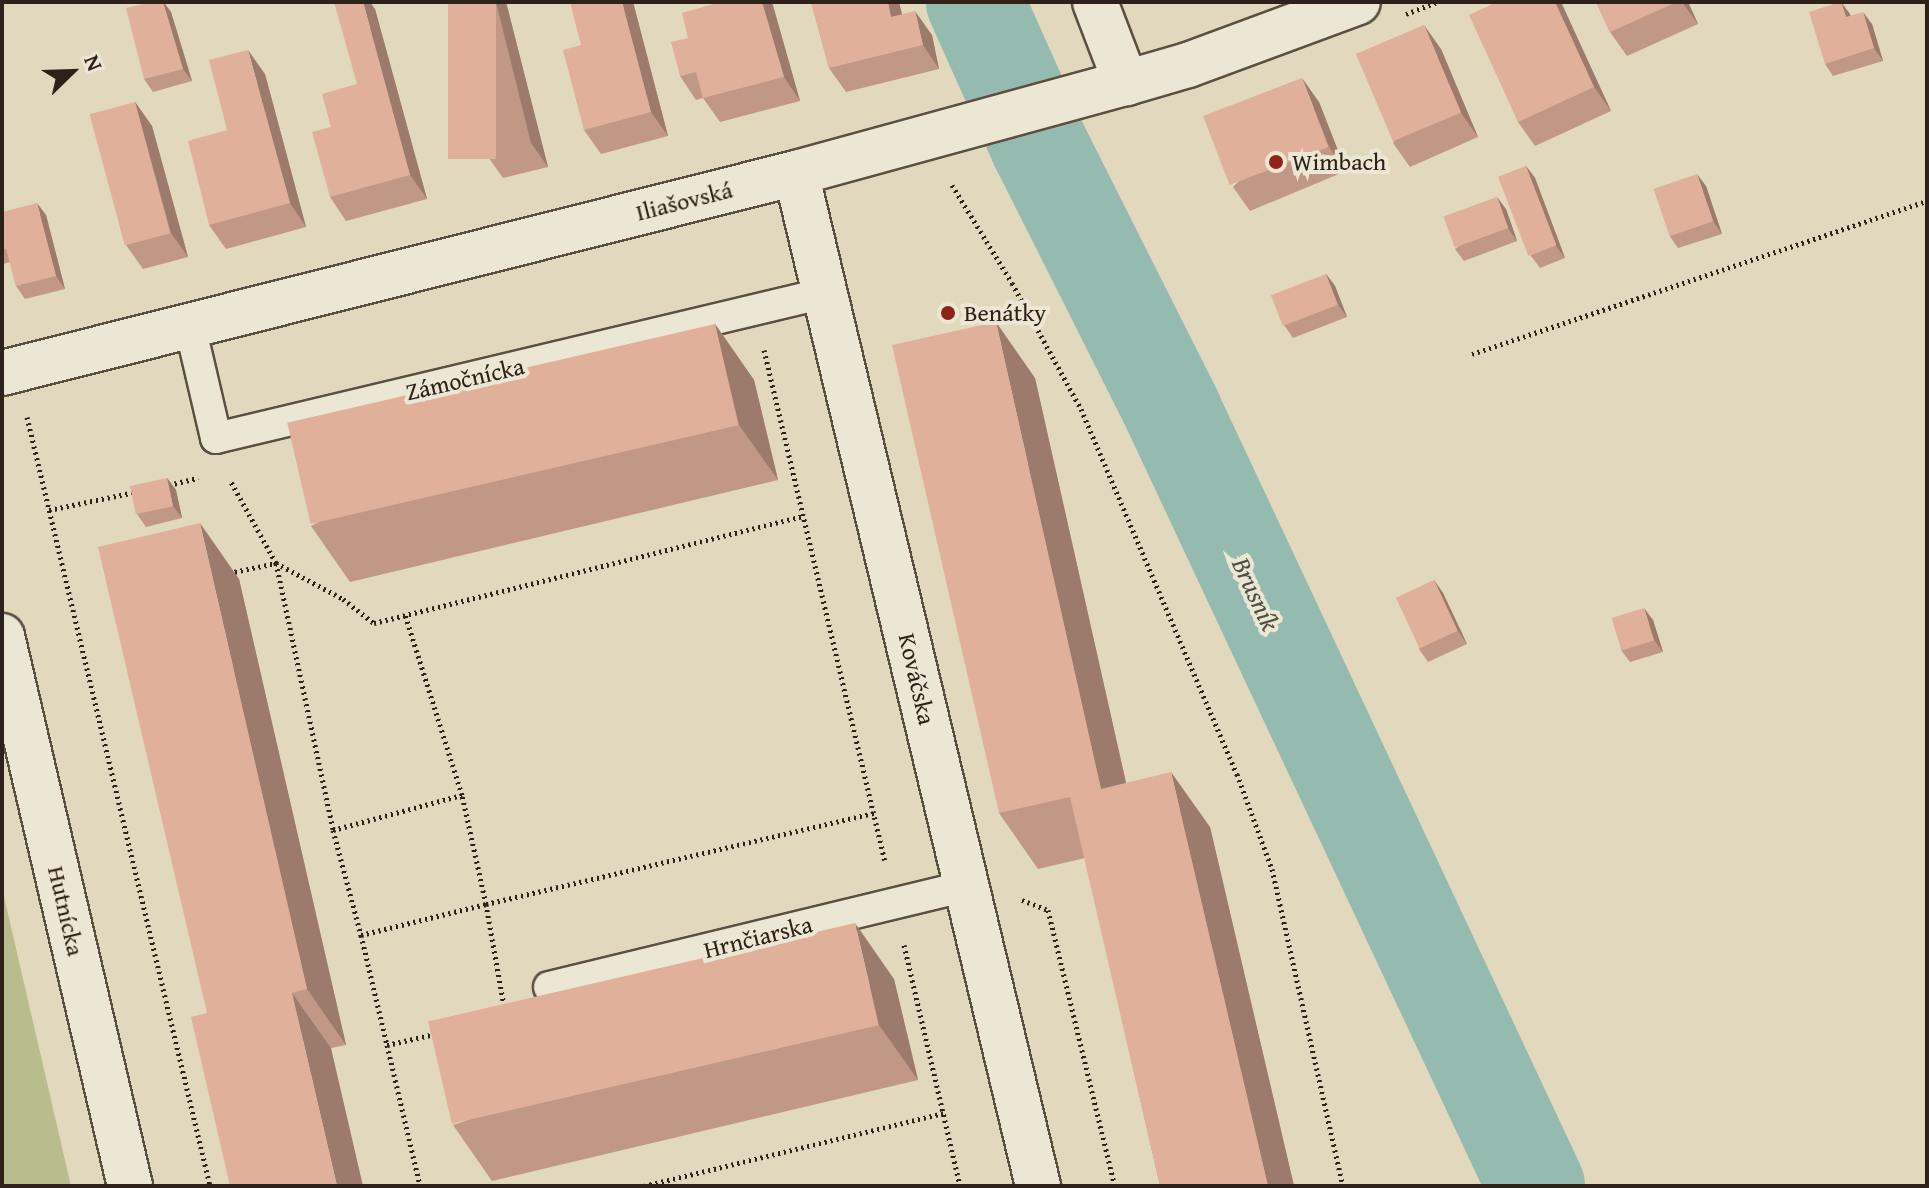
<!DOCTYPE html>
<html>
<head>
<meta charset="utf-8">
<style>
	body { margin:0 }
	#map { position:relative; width:1929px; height:1188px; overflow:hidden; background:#e2d8bd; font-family:"Gentium Book Plus",serif }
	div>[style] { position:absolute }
	.green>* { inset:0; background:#b9bd8d }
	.river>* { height:98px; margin:-49px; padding:0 49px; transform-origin:49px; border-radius:49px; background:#95baaf }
	.path>* { height:5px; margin-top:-2.5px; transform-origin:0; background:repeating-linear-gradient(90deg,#2e2119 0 2px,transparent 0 6px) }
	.roads { filter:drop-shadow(2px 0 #5b4f42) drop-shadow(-2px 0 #5b4f42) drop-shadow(0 2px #5b4f42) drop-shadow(0 -2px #5b4f42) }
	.service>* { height:30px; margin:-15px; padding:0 15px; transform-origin:15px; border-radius:15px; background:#ece6d4 }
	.minor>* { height:44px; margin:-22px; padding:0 22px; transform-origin:22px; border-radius:22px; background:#ece6d4 }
	.tertiary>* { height:44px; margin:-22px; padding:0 22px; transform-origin:22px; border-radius:22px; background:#ece6d4 }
	.wall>* { inset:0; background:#c19785 }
	.shaded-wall>* { inset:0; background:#9d7b6c }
	.building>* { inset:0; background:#e0b09b; transform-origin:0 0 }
	.dots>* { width:22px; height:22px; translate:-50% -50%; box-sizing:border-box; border:4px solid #ece6d4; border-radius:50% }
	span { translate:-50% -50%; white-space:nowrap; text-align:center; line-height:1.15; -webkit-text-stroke:8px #ece6d4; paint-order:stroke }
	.poi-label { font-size:24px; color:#2e2119 }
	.left { translate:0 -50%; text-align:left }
	.street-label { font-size:24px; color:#2e2119 }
	.water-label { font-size:26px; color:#4d4f46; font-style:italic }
	.frame { position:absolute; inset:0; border:4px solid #2e2119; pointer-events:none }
	.north { position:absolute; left:32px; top:32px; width:80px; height:80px; -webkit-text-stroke:6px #ece6d4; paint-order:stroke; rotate:67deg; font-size:22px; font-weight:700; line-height:32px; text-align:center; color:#2e2119 }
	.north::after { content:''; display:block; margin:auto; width:28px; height:36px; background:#2e2119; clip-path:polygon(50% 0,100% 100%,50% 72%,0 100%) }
</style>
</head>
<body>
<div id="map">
	<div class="green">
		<div style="clip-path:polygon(2px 888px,71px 1186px,2px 1186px)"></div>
	</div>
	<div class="river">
		<div style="left:975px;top:2px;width:159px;rotate:65.9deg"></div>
		<div style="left:1040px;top:147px;width:297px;rotate:63.3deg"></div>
		<div style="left:1173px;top:412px;width:855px;rotate:64.87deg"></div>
	</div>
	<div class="path">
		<div style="left:1406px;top:14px;width:33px;rotate:-21deg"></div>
		<div style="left:952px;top:185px;width:115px;rotate:58.5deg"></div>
		<div style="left:1012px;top:283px;width:144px;rotate:61.3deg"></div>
		<div style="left:1081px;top:409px;width:397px;rotate:66.9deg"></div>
		<div style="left:1237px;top:774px;width:101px;rotate:69.8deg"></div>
		<div style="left:1272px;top:869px;width:325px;rotate:77.4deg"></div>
		<div style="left:764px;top:350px;width:526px;rotate:76.7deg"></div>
		<div style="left:1472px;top:354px;width:480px;rotate:-18.6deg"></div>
		<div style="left:27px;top:417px;width:790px;rotate:76.61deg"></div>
		<div style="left:169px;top:485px;width:30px;rotate:-14deg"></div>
		<div style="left:49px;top:510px;width:88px;rotate:-11.8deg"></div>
		<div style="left:276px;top:563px;width:76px;rotate:28.2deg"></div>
		<div style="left:343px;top:599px;width:39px;rotate:38deg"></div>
		<div style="left:374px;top:623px;width:442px;rotate:-14deg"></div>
		<div style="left:276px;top:563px;width:273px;rotate:77.9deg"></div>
		<div style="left:333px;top:830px;width:134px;rotate:-15.2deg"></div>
		<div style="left:229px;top:573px;width:48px;rotate:-12deg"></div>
		<div style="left:276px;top:563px;width:95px;rotate:-119deg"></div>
		<div style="left:333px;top:830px;width:109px;rotate:75.1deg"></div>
		<div style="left:361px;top:935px;width:129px;rotate:-13.9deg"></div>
		<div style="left:486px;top:904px;width:112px;rotate:-102.4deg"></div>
		<div style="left:462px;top:795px;width:190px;rotate:-107.5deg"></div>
		<div style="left:1022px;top:900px;width:28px;rotate:21deg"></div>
		<div style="left:1048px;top:910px;width:284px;rotate:76.4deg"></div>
		<div style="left:361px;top:935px;width:113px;rotate:76.7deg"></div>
		<div style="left:387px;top:1045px;width:49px;rotate:-12.9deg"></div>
		<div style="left:904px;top:945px;width:247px;rotate:76.9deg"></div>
		<div style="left:505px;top:1012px;width:110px;rotate:-100deg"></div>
		<div style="left:486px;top:904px;width:399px;rotate:-13.2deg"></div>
		<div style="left:387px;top:1045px;width:145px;rotate:76.8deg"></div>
		<div style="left:644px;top:1186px;width:308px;rotate:-13.7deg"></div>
	</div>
	<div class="roads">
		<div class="service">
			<div style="left:190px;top:326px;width:115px;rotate:76.9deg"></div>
			<div style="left:216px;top:438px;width:626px;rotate:-13.39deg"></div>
			<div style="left:549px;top:987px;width:429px;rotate:-13.6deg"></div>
		</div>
		<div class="minor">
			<div style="left:1095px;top:2px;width:87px;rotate:69.1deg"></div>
			<div style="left:796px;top:173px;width:1042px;rotate:76.56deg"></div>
			<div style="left:2px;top:636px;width:565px;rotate:76.9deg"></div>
		</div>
		<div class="tertiary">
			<div style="left:2px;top:373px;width:819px;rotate:-14.14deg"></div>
			<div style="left:796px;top:173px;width:342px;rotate:-15.3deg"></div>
			<div style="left:1126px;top:83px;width:65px;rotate:-16.2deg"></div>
			<div style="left:1188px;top:65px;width:181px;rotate:-20.3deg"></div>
		</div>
	</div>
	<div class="wall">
		<div style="clip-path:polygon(152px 2px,164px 2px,171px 12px,192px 81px,153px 92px,144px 79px)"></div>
		<div style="clip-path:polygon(448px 2px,506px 2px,548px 167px,503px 178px,486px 154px)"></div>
		<div style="clip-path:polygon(633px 2px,668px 136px,601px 154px,584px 130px,581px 45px)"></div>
		<div style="clip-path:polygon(720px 2px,772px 2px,800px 101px,720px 122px,703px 98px,696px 100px,680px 76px,688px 38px)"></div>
		<div style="clip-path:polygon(811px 2px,899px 2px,902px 14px,932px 35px,939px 69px,846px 92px,829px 68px)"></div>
		<div style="clip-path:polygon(1497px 2px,1560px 2px,1611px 111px,1535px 146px,1518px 122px)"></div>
		<div style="clip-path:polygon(1596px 2px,1688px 2px,1698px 24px,1627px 56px,1610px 32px)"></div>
		<div style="clip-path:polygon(375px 9px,427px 199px,346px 221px,330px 197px,331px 127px,357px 84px)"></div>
		<div style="clip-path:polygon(1850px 14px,1850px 16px,1872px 24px,1883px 61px,1833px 76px,1825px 64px)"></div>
		<div style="clip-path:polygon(1441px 49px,1478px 137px,1410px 167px,1393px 143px)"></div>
		<div style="clip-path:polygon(265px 74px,306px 227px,226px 249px,209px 225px,227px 130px)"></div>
		<div style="clip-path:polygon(135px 102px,152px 126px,188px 257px,143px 269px,126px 245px)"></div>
		<div style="clip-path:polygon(1319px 102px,1346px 171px,1250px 211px,1233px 187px)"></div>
		<div style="clip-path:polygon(1526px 166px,1535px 178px,1565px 258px,1540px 268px,1531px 256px)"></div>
		<div style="clip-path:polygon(1706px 186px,1722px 234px,1678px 248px,1669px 235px)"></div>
		<div style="clip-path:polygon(1506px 209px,1517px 241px,1464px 261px,1455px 249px)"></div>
		<div style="clip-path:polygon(2px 212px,46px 215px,65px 289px,25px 299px,16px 286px,10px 262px,3px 264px,2px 262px)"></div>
		<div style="clip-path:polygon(1326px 274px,1335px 286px,1347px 317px,1293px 338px,1284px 325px)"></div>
		<div style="clip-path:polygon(715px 324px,754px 380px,778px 480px,350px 582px,311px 526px)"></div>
		<div style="clip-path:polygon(1035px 378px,1126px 783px,1210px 827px,1294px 1186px,1160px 1186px,1085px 858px,1038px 869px,999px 813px)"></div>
		<div style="clip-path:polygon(167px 478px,176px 490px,182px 518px,146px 527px,137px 514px)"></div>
		<div style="clip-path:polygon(239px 579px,346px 1045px,331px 1048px,207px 1013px)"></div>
		<div style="clip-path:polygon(1434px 580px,1443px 593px,1467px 644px,1428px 662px,1419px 649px)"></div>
		<div style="clip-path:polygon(1653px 620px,1663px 652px,1630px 662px,1621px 650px)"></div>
		<div style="clip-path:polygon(894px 979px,918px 1080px,492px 1181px,453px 1125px)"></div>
	</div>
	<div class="shaded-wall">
		<div style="clip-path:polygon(163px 2px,171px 12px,192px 81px,183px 69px)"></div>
		<div style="clip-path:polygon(363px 2px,370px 2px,375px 9px,427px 199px,410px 175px)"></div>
		<div style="clip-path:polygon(496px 2px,506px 2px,548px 167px,531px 143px)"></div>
		<div style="clip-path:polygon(622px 2px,633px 2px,668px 136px,651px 112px)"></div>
		<div style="clip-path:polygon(762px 2px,772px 2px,800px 101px,784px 77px)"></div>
		<div style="clip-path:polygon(888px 2px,899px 2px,908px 41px,891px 17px)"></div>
		<div style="clip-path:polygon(1555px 2px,1560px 2px,1562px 4px,1611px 111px,1594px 87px)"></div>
		<div style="clip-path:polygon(1682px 2px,1688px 2px,1698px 24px)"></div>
		<div style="clip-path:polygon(1841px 2px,1850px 14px,1855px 30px,1846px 17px)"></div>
		<div style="clip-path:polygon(915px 11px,932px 35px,939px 69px,923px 45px)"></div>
		<div style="clip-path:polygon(1863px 12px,1872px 24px,1883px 61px,1874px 48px)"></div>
		<div style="clip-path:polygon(1424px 25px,1441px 49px,1478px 137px,1461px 113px)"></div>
		<div style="clip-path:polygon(248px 50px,265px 74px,306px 227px,290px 203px)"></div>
		<div style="clip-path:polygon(1302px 78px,1319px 102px,1346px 171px,1329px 147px)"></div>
		<div style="clip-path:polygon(135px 102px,152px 126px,188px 257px,171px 233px)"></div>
		<div style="clip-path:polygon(1526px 166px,1535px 178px,1565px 258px,1556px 246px)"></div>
		<div style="clip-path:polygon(1697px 174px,1706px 186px,1722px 234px,1713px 221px)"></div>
		<div style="clip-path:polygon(1497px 197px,1506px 209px,1517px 241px,1508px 228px)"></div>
		<div style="clip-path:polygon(37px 203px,46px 215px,65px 289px,56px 276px)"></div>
		<div style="clip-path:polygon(1326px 274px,1335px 286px,1347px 317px,1338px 305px)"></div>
		<div style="clip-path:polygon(996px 322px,1035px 378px,1140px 845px,1101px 789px)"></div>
		<div style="clip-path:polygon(715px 324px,754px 380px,778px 480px,739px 425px)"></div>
		<div style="clip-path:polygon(167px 478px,176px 490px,182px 518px,173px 506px)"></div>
		<div style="clip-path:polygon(200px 523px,239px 579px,346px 1045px,307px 989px)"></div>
		<div style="clip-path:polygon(1434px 580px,1443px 593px,1467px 644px,1458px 631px)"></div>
		<div style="clip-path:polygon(1644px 608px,1653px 620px,1663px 652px,1654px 640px)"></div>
		<div style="clip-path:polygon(1171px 772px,1210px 827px,1294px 1186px,1268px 1186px)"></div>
		<div style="clip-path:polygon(855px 923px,894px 979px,918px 1080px,879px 1025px)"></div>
		<div style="clip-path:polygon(292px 993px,331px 1048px,363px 1186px,337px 1186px)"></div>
	</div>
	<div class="building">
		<div style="clip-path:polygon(152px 2px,163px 2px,183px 69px,144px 79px,126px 8px)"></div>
		<div style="clip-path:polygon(334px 2px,363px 2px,410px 175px,330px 197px,312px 132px,331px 127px,322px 94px,357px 84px)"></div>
		<div style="left:448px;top:2px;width:48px;height:157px"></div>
		<div style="clip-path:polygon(570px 2px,622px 2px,651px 112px,584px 130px,563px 50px,581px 45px)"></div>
		<div style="clip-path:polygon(720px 2px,762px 2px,784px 77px,703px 98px,696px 72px,680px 76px,671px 42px,688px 38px,682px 13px)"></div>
		<div style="clip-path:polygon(811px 2px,888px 2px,891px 17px,915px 11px,923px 45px,829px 68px)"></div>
		<div style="clip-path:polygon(1497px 2px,1555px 2px,1594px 87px,1518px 122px,1469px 15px)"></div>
		<div style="clip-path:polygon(1596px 2px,1677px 2px,1610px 32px)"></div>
		<div style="clip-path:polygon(1840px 2px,1841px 2px,1846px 17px,1863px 12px,1874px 48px,1825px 64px,1809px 12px)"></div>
		<div style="left:1424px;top:25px;width:95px;height:74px;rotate:67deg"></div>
		<div style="clip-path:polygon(248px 50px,290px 203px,209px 225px,188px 141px,227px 130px,209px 60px)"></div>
		<div style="left:1302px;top:78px;width:74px;height:106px;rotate:69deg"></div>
		<div style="left:135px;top:102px;width:136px;height:47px;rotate:75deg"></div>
		<div style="left:1526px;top:166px;width:85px;height:30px;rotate:69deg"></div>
		<div style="left:1697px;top:174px;width:50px;height:46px;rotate:71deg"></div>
		<div style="left:1497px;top:197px;width:33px;height:57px;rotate:70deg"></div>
		<div style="clip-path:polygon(37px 203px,56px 276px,16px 286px,6px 249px,2px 249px,2px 212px)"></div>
		<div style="left:1326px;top:274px;width:33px;height:59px;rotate:69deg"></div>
		<div style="clip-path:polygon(996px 322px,1101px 789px,1171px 772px,1268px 1186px,1160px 1186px,1070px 797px,999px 813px,892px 345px)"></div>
		<div style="left:715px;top:324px;width:104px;height:439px;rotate:77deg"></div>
		<div style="left:167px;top:478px;width:29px;height:38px;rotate:78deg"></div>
		<div style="clip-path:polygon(200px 523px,307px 989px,292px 993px,337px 1186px,230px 1186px,191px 1017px,207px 1013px,98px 547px)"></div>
		<div style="left:1434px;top:580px;width:56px;height:42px;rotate:65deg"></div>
		<div style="left:1644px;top:608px;width:34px;height:34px;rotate:73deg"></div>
		<div style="left:855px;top:923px;width:105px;height:438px;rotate:77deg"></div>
	</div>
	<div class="dots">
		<div style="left:1276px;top:162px;background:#8f2418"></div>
		<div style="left:948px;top:313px;background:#8f2418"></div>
	</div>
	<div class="poi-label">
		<span class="left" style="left:1292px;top:162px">Wimbach</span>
		<span class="left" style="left:964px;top:313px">Benátky</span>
	</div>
	<div class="street-label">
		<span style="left:684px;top:201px;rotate:-14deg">Iliašovská</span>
		<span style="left:465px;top:379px;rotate:-13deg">Zámočnícka</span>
		<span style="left:917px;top:679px;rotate:77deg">Kováčska</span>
		<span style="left:66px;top:911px;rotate:77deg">Hutnícka</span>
		<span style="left:758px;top:937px;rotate:-14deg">Hrnčiarska</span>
	</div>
	<div class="water-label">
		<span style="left:1256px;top:594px;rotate:65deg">Brusník</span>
	</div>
	<div class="frame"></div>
	<div class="north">N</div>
</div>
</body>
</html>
